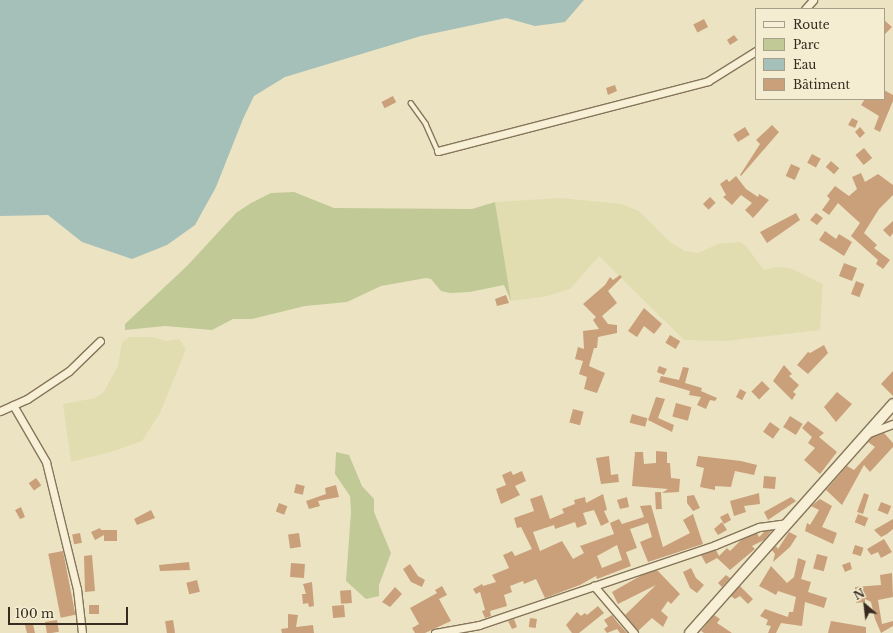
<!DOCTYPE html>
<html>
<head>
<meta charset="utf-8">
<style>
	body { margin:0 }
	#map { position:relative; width:893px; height:633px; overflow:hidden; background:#ece3c3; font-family:"Libre Baskerville",serif }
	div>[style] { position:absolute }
	.farmland>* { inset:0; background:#e2ddb0 }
	.green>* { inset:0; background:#c1ca97 }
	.water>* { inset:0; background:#a5bfb9 }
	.building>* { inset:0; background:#c9a07a; transform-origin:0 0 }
	.roads { filter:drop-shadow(1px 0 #86755a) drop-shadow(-1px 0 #86755a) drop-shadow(0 1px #86755a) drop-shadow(0 -1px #86755a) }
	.lane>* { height:3.5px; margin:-1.75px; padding:0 1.75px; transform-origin:1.75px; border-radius:1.75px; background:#f8f0d6 }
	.street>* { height:7px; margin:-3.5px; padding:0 3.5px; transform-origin:3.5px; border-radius:3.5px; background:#f8f0d6 }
	.secondary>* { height:10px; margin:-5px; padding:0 5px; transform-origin:5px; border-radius:5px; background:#f8f0d6 }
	span { translate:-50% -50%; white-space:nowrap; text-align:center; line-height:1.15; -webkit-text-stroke:3px #f4edd2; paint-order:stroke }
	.legend { position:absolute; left:755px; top:8px; width:130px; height:92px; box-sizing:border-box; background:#f4edd2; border:1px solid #a89f8a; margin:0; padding:5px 7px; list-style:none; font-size:12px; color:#362b1e }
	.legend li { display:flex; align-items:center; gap:8px; height:20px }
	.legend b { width:20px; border:1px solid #a89f8a }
	.north { position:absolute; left:845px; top:585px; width:40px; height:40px; -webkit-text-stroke:3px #f4edd2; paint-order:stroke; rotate:332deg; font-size:11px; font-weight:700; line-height:16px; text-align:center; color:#362b1e }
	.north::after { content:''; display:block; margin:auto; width:14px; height:18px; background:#362b1e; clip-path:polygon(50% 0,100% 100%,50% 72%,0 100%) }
	.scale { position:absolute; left:8px; top:607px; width:120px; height:18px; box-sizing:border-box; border:2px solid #362b1e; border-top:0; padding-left:5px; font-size:12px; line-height:14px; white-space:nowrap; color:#362b1e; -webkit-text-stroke:3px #f4edd2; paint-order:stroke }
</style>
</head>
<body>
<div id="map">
	<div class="farmland">
		<div style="clip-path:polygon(560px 198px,622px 204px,639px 211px,670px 242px,685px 251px,698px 253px,718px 244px,740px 242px,746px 246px,764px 270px,775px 267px,790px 268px,823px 284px,820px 330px,726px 341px,684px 340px,599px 256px,570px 289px,543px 297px,510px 301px,495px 202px)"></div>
		<div style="clip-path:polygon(130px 337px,152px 337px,166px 341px,179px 339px,186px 349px,160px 413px,142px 441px,114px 451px,71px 462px,63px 404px,95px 398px,103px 393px,118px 366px,122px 342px)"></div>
	</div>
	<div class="green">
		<div style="clip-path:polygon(294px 192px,334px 208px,472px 209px,495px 202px,511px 301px,504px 285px,470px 292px,450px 293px,441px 291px,431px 279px,426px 278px,381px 286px,347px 302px,305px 306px,252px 319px,233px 319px,212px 330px,165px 326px,125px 330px,125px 324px,187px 266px,236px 213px,251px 203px,271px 193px)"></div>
		<div style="clip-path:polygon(336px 452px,349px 455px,362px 486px,374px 499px,374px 512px,391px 553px,379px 585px,379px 596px,366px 599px,346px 581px,351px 512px,350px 496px,335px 474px)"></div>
	</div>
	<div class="water">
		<div style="clip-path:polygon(0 0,584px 0,565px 22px,535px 26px,506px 18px,421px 36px,285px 77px,254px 96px,243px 119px,216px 187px,195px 225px,167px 245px,132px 259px,82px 242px,48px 215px,0 216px)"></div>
	</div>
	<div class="building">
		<div style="left:704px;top:19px;width:9px;height:12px;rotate:63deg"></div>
		<div style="clip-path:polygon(884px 20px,892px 27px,884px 35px)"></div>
		<div style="clip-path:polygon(734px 35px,738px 40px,730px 45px,727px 40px)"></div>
		<div style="clip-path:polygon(615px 85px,617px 91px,608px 95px,606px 88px)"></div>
		<div style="clip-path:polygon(884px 90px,893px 95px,893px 101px,880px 132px,874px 129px,879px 116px,861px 105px,865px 99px,884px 99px)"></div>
		<div style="left:393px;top:96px;width:7px;height:13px;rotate:63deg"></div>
		<div style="clip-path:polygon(852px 118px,858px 121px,855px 128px,848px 125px)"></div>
		<div style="clip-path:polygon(772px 125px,779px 132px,741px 176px,740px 175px,760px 144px,756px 140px)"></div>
		<div style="left:745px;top:127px;width:9px;height:14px;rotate:58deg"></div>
		<div style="clip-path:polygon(860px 127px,865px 133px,860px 138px,855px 132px)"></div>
		<div style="left:864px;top:148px;width:13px;height:11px;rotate:51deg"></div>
		<div style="left:812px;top:154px;width:10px;height:10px;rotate:29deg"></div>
		<div style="left:831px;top:161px;width:11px;height:8px;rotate:41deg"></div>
		<div style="left:791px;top:164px;width:10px;height:13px;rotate:24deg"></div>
		<div style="clip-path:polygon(861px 173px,865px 182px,878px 174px,893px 185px,893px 195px,879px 209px,864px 233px,877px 245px,874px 248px,890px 260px,883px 269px,876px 264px,878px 260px,851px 236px,860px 223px,850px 214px,838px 203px,829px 215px,822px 210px,830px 199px,827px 196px,835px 186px,849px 196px,857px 189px,852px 177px)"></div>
		<div style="clip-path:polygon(736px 176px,746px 189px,758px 197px,759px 194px,769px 200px,753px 218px,745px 210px,752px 203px,741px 195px,732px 205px,723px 197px,726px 195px,720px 184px,727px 179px,729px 182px)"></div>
		<div style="left:710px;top:197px;width:8px;height:10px;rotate:45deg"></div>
		<div style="clip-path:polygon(796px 213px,800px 220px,767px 243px,760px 232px)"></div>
		<div style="clip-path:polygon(816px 213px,823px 218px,817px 225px,810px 220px)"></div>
		<div style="clip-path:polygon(893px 221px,893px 233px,890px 237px,883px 230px)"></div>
		<div style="clip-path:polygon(825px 231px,836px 239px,839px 234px,852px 242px,844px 256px,819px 240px)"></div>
		<div style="left:844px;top:263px;width:14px;height:14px;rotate:21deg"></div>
		<div style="clip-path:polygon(620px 275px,622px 277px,608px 291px,617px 303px,602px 316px,608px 324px,617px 325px,617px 333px,598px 337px,597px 348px,594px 348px,589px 366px,605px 373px,597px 393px,584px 389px,587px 377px,579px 374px,583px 361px,575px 359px,578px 347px,584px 349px,583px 331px,599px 329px,593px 320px,596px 317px,583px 304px,605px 285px,610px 277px,613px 280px)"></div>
		<div style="left:856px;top:281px;width:9px;height:14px;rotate:21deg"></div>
		<div style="clip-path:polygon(506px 295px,509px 303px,497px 306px,495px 299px)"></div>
		<div style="clip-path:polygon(644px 308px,662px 324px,654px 334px,644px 326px,637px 337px,628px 331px)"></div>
		<div style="left:670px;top:335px;width:12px;height:9px;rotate:31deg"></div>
		<div style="clip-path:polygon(824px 345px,828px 353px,808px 374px,797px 365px,808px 352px,810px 353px)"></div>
		<div style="clip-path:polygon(784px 365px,792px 374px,789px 376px,799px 385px,793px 392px,796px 394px,792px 400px,773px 381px)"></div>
		<div style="clip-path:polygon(659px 366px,667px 369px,664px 375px,657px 372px)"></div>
		<div style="clip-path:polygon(683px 367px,689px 368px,685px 383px,702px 388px,701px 391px,717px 398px,715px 401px,710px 400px,706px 409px,697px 405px,701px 397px,689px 395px,690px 391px,659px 382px,661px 376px,679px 380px)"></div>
		<div style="clip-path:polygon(893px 371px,893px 396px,881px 384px)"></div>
		<div style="left:762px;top:381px;width:11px;height:15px;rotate:45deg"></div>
		<div style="left:740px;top:389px;width:7px;height:9px;rotate:27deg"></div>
		<div style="clip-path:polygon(837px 392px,852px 404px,836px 422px,824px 407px)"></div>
		<div style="clip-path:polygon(656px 397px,665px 399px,658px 418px,674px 425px,672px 432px,648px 420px)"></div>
		<div style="left:676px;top:403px;width:16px;height:14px;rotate:15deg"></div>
		<div style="left:573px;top:409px;width:11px;height:14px;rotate:15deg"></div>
		<div style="left:632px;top:414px;width:16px;height:9px;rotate:15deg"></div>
		<div style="left:790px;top:416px;width:15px;height:13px;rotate:32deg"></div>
		<div style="clip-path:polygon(808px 421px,824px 433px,819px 437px,837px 452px,820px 474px,804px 460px,815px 448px,808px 443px,812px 437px,802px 428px)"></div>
		<div style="left:770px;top:422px;width:12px;height:12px;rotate:35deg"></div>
		<div style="clip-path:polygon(884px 433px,893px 443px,893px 447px,870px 472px,864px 465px,842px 505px,826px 490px,847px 466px,854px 470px,875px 447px,868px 442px,872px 437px)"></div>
		<div style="clip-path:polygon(656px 451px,667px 452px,667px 463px,670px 463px,671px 478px,680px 479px,679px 492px,662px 493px,668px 489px,632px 486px,635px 452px,643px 452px,644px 464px,656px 463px)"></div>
		<div style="clip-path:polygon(609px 456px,611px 475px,618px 474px,619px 482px,601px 484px,596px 458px)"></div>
		<div style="clip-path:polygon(698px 456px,741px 461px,757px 465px,754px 475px,735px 471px,731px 487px,715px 486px,715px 490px,700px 487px,704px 468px,696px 466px)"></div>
		<div style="clip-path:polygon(511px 471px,513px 475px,522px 471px,526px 481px,515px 486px,520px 495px,501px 504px,496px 489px,506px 485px,502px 475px)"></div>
		<div style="left:764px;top:476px;width:12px;height:12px;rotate:5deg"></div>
		<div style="left:36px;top:478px;width:9px;height:9px;rotate:54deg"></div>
		<div style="left:296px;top:484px;width:9px;height:9px;rotate:13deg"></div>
		<div style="clip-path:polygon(336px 485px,339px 497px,318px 501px,320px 506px,309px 509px,306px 501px,326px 494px,325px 488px)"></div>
		<div style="left:661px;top:492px;width:17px;height:6px;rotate:87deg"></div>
		<div style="clip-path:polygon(759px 493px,760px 504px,744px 506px,746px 512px,734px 516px,730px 501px)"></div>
		<div style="clip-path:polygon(864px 493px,869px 495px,863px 514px,857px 512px)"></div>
		<div style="clip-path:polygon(evenodd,603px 494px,607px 510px,604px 511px,609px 522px,601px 526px,594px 510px,583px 513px,587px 524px,577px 528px,575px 522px,555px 529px,554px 525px,533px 532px,540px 551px,562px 541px,573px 559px,584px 553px,580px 546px,614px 534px,610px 523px,619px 519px,622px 524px,644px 517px,640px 506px,651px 505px,663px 547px,690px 533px,683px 520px,693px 514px,703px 544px,648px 562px,640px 542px,652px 537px,648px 523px,630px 529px,637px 548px,626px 552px,631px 566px,597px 579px,596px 576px,580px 585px,545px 598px,536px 579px,524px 584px,523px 581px,510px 586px,512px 592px,504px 595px,507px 606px,490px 611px,491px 616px,485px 618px,482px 611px,485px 610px,480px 592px,476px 594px,473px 589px,482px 584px,483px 586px,496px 582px,492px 575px,509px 568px,503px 555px,512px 551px,515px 556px,532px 549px,521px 527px,517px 528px,514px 518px,534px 511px,530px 499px,542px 495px,550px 519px,564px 513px,562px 509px,575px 504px,574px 500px,585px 497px,586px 503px,603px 494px,617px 545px,622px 560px,602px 568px,597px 556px,617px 545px)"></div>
		<div style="clip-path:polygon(694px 495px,700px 508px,693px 511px,687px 503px,687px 496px)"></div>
		<div style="clip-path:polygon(627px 497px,629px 507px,620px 509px,617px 500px)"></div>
		<div style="clip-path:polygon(791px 497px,796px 501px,768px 520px,764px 512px)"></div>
		<div style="clip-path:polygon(820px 499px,832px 506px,822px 527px,837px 533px,833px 544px,805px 531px,807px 523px,810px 525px,819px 510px,811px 506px)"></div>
		<div style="left:881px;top:502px;width:11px;height:9px;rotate:22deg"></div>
		<div style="left:279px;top:503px;width:9px;height:9px;rotate:21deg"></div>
		<div style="clip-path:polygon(21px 507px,25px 517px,20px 519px,15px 510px)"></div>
		<div style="clip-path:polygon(151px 510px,155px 518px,137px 525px,134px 519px)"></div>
		<div style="clip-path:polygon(728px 513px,731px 520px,724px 524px,720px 517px)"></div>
		<div style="left:858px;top:514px;width:11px;height:9px;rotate:22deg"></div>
		<div style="clip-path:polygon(893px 519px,893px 529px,887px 534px,881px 537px,874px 530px)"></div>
		<div style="clip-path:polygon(722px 522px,727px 530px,718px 535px,714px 529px)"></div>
		<div style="clip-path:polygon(100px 528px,101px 530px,117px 530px,117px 541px,104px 541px,104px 535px,95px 540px,91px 532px)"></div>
		<div style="clip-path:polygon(772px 530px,764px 540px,752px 546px,755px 549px,730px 570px,717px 558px,719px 557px,706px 564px,701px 555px,716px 550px,719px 556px,727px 548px,730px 551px,742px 539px,757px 533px,759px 537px,765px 531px)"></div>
		<div style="clip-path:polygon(789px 532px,797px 536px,790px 547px,773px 562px,775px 554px,772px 550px,776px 546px,778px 549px)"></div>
		<div style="left:80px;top:533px;width:10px;height:8px;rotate:79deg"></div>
		<div style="left:299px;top:533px;width:14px;height:11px;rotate:82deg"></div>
		<div style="clip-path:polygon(884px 539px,892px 552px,881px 558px,878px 552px,871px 555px,867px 549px)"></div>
		<div style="left:855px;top:545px;width:9px;height:9px;rotate:18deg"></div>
		<div style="left:63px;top:551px;width:65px;height:15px;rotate:79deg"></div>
		<div style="left:817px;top:554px;width:11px;height:15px;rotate:15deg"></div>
		<div style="clip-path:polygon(92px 555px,95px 591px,85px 592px,84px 556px)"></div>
		<div style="clip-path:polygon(798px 558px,806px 561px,801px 579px,811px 582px,808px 592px,827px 598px,824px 608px,805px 602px,802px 626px,781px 623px,776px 633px,768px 633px,771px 626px,766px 625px,768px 620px,760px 616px,765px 609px,788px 617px,789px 612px,793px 612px,796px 597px,778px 591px,776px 595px,759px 586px,771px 566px,787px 583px,794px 577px)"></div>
		<div style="clip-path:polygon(189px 562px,190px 570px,160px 571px,159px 565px)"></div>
		<div style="clip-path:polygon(850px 562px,852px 569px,845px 572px,842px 565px)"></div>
		<div style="left:291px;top:563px;width:14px;height:14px;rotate:4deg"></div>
		<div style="clip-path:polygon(410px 564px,418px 576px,425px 580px,422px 587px,411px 582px,403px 569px)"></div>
		<div style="clip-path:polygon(691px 568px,696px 578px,704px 585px,697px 593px,690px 588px,683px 572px)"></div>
		<div style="clip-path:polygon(657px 570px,680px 594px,671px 604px,668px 601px,661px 611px,668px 617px,663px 627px,652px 618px,638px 631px,625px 615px,656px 585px,618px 604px,612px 592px,642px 575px)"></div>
		<div style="clip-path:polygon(892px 573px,893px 597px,878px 600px,882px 624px,893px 621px,893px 626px,881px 633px,875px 619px,871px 602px,865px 599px,865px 602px,856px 603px,855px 587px,881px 585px,880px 575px)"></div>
		<div style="clip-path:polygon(726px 575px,730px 578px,722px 587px,718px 583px)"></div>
		<div style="left:197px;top:580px;width:12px;height:11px;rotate:76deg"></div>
		<div style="clip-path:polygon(312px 582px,314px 606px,309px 607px,308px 603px,303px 604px,302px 594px,306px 594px,303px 584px)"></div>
		<div style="clip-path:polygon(442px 586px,447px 595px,439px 599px,451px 621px,425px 633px,415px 633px,412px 628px,419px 624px,410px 608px,437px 593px,435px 590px)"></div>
		<div style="clip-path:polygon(740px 586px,753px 599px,748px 604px,740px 596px,735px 599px,731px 596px)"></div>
		<div style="clip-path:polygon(395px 587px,402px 594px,390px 607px,382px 602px)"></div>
		<div style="left:351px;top:590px;width:13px;height:11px;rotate:86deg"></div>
		<div style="left:89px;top:605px;width:10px;height:9px"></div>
		<div style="left:344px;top:605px;width:12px;height:12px;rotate:85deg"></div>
		<div style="clip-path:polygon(598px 606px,604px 613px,579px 633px,572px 633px,566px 625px,577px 612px,581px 616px,585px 613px,587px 615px)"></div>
		<div style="clip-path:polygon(288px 614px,298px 615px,296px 627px,313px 625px,314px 633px,282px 633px,281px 629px,288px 628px)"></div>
		<div style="clip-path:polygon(612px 615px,617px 622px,627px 633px,620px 633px,617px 629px,607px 633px,604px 629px,608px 626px,604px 620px)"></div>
		<div style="clip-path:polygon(714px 615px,720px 619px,717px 623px,732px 633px,704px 633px,701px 631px)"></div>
		<div style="left:530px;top:618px;width:7px;height:9px;rotate:8deg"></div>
		<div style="clip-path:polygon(514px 619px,517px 627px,512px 629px,508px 621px)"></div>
		<div style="left:57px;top:620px;width:12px;height:12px;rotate:81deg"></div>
		<div style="left:173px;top:620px;width:13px;height:8px;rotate:81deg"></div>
		<div style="clip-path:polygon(831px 621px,866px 627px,866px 633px,828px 633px)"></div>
		<div style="clip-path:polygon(33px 624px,35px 633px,27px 633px,25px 625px)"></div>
	</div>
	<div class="roads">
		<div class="lane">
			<div style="left:411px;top:103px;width:26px;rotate:54deg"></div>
			<div style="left:426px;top:124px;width:30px;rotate:66deg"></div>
		</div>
		<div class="street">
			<div style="left:805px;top:9px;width:12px;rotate:-48deg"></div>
			<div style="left:438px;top:151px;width:279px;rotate:-14.5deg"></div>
			<div style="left:708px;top:81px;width:57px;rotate:-32deg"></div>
			<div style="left:13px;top:405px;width:66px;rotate:59.9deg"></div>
			<div style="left:46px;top:462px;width:131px;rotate:76.3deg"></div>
			<div style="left:77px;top:589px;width:44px;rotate:83.5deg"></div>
			<div style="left:0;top:411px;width:30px;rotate:-24deg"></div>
			<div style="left:27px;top:399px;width:50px;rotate:-33.7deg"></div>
			<div style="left:69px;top:371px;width:43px;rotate:-44.1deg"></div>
			<div style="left:869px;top:433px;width:26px;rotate:-21deg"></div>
			<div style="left:435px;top:633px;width:45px;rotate:-10.3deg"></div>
			<div style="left:479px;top:625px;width:121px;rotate:-18.7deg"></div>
			<div style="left:634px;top:633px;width:62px;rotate:-130.4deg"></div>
			<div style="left:594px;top:586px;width:128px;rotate:-18.7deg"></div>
			<div style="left:715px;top:545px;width:48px;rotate:-22.2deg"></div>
			<div style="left:759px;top:527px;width:29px;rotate:-8deg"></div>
		</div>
		<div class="secondary">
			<div style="left:690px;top:633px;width:306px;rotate:-48.4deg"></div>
		</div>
	</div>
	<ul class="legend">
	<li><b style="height:5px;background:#f8f0d6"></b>Route</li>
	<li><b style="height:11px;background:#c1ca97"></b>Parc</li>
	<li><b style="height:11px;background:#a5bfb9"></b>Eau</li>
	<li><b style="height:11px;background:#c9a07a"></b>Bâtiment</li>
	</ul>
	<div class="north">N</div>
	<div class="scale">100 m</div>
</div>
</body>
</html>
